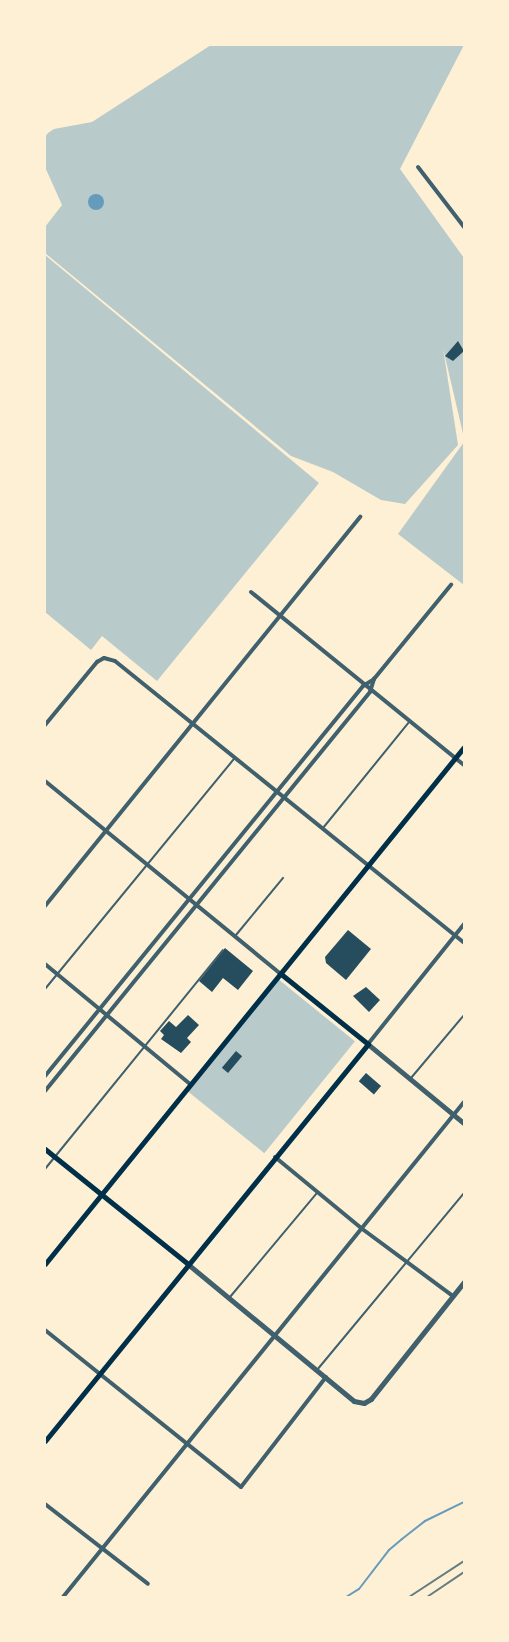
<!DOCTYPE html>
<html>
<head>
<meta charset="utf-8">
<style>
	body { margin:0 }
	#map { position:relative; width:509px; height:1642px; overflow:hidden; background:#fdf0d5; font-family:"Asap Condensed",sans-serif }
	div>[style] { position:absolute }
	.green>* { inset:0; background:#b9caca; transform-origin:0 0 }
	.water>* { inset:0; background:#669bbc }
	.round { border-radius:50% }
	.stream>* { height:2px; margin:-1px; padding:0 1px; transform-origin:1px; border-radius:1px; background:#669bbc }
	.building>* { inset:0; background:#264d5e; transform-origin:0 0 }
	.service>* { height:2px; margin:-1px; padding:0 1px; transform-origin:1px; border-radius:1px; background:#3f606c }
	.minor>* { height:4px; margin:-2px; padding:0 2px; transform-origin:2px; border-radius:2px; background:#3f606c }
	.tertiary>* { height:4.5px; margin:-2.25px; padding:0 2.25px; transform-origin:2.25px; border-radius:2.25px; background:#3f606c }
	.secondary>* { height:5px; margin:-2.5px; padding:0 2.5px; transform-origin:2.5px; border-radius:2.5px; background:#003049 }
	.rail>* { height:2px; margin:-1px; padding:0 1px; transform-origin:1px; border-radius:1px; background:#657d81 }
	span { translate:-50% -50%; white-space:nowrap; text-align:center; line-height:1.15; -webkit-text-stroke:5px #fdf0d5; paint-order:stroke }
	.frame { position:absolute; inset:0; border:46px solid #fdf0d5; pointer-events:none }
</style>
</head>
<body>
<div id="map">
	<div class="green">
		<div style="clip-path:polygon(211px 45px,464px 45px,400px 169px,464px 258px,464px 438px,443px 348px,458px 445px,405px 504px,381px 500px,333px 472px,291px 456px,45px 253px,45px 227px,62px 205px,45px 167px,45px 137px,48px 133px,54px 129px,92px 122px)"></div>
		<div style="clip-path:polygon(45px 255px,319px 483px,157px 681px,102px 636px,91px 650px,45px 612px)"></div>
		<div style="clip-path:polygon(464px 442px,464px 585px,398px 534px)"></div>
		<div style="left:278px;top:979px;width:99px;height:144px;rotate:39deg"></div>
	</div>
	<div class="water">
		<div class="round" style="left:88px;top:194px;width:16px;height:16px"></div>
	</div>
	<div class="stream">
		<div style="left:346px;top:1597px;width:15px;rotate:-32deg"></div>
		<div style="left:359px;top:1589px;width:49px;rotate:-52.4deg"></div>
		<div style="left:389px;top:1550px;width:17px;rotate:-40deg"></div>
		<div style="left:402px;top:1539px;width:29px;rotate:-38deg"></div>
		<div style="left:425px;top:1521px;width:43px;rotate:-26deg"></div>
	</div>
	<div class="building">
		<div style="clip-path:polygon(458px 341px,464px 351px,453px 361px,445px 356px)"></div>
		<div style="clip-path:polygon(348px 930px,371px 949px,346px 980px,326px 963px,325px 957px)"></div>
		<div style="clip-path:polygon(225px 948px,253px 971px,238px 990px,223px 978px,212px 992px,199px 981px)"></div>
		<div style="clip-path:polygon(366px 987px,380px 1000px,369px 1012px,353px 996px)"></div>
		<div style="clip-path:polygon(188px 1015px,199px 1025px,187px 1038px,191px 1042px,181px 1053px,161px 1039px,164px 1035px,160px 1031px,169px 1021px,176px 1027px)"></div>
		<div style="left:236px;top:1051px;width:8px;height:22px;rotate:40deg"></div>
		<div style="left:366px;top:1073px;width:20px;height:11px;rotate:41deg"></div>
	</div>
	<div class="service">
		<div style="left:323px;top:828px;width:136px;rotate:-50.9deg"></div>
		<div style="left:236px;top:935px;width:74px;rotate:-50.5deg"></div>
		<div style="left:45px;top:989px;width:298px;rotate:-50.6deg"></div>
		<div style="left:411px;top:1078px;width:82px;rotate:-49.9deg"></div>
		<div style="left:45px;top:1169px;width:282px;rotate:-50.9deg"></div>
		<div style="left:230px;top:1297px;width:136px;rotate:-50.1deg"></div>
		<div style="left:317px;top:1370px;width:230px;rotate:-50.3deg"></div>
	</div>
	<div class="minor">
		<div style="left:418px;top:167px;width:76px;rotate:52.5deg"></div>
		<div style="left:251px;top:592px;width:274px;rotate:39.1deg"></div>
		<div style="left:45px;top:725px;width:82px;rotate:-50.5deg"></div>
		<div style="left:97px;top:662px;width:8px;rotate:-30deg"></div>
		<div style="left:104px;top:658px;width:11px;rotate:15deg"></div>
		<div style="left:115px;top:661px;width:449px;rotate:38.9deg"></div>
		<div style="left:45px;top:781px;width:305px;rotate:39.3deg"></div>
		<div style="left:45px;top:906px;width:501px;rotate:-51deg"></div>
		<div style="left:45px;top:964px;width:187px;rotate:39.6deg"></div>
		<div style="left:368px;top:1044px;width:154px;rotate:-51.3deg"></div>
		<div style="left:45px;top:1076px;width:503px;rotate:-50.81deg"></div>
		<div style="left:363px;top:686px;width:13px;rotate:-32deg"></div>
		<div style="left:374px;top:679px;width:122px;rotate:-50.7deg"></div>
		<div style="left:45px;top:1091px;width:515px;rotate:-50.84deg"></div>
		<div style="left:370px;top:692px;width:14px;rotate:-73deg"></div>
		<div style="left:275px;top:1157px;width:112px;rotate:39.5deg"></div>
		<div style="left:361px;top:1228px;width:114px;rotate:36.5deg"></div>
		<div style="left:45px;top:1330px;width:251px;rotate:38.7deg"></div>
		<div style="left:241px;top:1487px;width:139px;rotate:-52.3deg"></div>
		<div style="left:45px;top:1504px;width:130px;rotate:37.8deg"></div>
		<div style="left:63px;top:1597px;width:637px;rotate:-50.99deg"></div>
	</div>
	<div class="tertiary">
		<div style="left:368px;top:1044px;width:124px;rotate:39.5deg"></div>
		<div style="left:188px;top:1264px;width:215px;rotate:39.5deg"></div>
		<div style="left:354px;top:1401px;width:10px;rotate:11deg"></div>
		<div style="left:364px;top:1403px;width:8px;rotate:-30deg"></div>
		<div style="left:371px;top:1399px;width:149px;rotate:-51.5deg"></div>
	</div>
	<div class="secondary">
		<div style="left:45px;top:1149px;width:184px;rotate:38.8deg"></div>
		<div style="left:45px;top:1264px;width:665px;rotate:-50.98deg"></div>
		<div style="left:45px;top:1441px;width:512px;rotate:-50.87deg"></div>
		<div style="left:368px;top:1044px;width:112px;rotate:-141.2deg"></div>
	</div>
	<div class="rail">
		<div style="left:409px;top:1597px;width:66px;rotate:-33.2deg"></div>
		<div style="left:427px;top:1597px;width:45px;rotate:-34deg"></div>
	</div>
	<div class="frame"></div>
</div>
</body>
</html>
